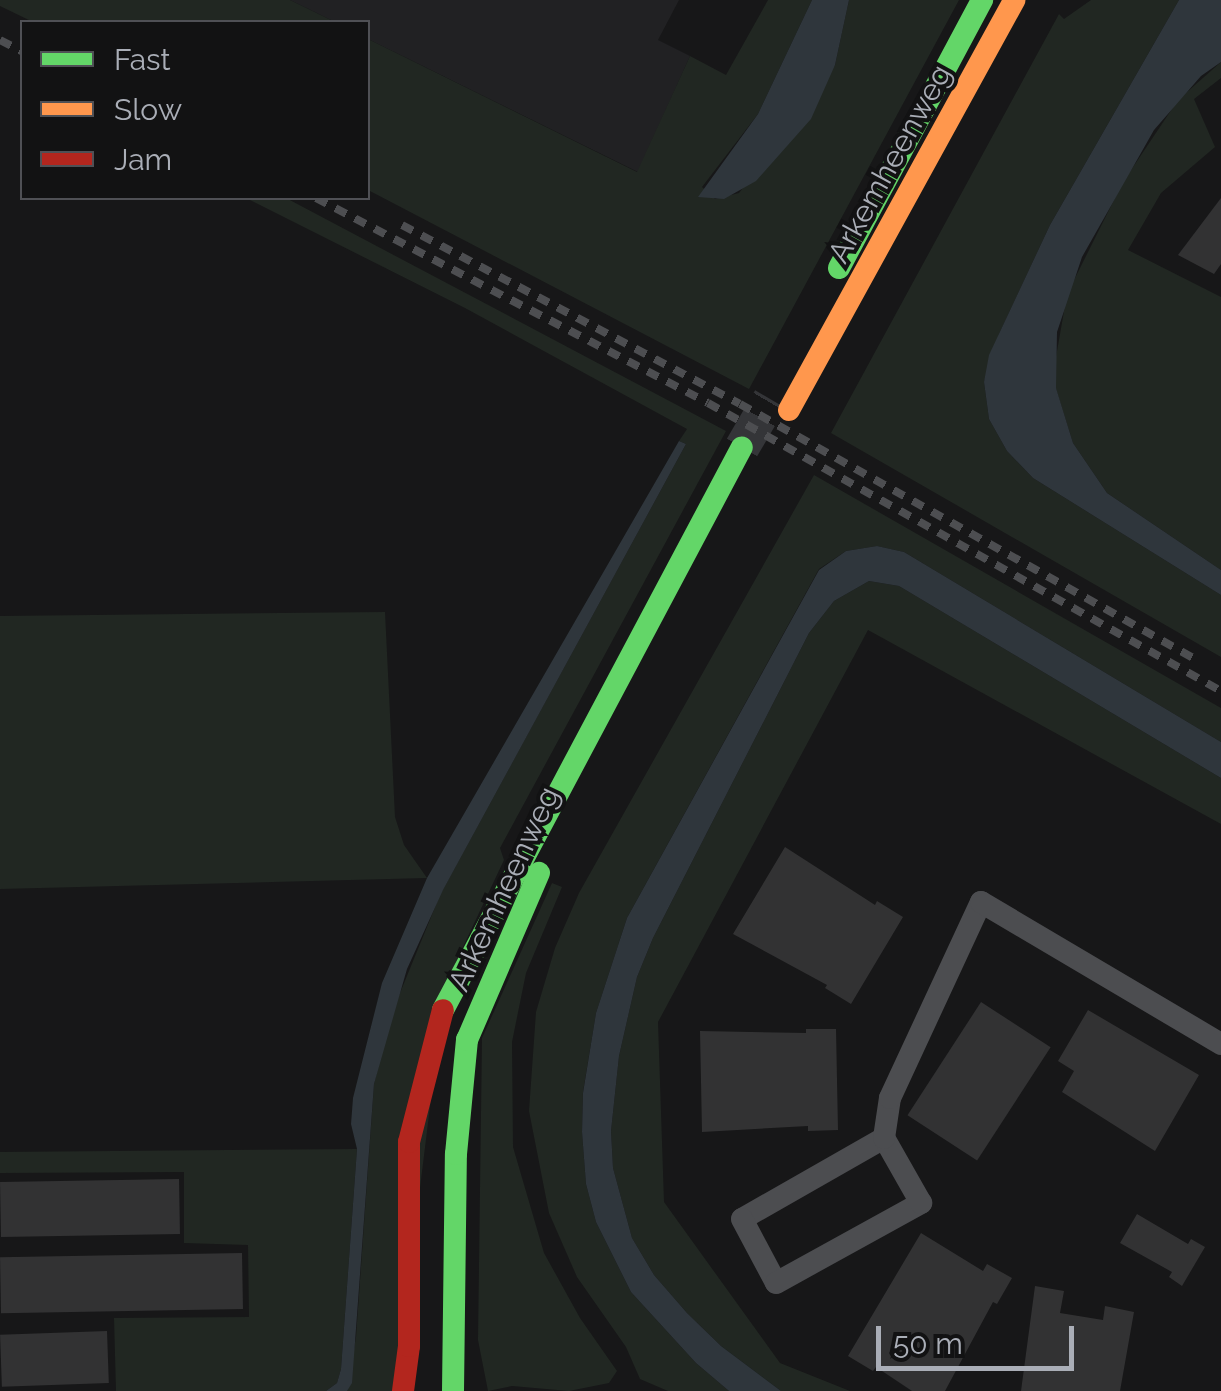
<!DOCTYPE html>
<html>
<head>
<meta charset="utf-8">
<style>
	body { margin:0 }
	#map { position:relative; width:1221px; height:1391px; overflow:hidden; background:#171718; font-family:Raleway,sans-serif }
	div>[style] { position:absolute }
	.built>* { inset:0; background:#212123 }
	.green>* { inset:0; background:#212722 }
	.water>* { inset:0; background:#2f363c }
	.building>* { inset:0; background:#323233; transform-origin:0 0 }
	.primary-tunnel>* { height:35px; margin-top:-17.5px; transform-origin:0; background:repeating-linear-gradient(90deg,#343538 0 35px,transparent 0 53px) }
	.street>* { height:22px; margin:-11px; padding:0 11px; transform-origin:11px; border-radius:11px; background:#4c4d50 }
	.fast>* { height:22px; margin:-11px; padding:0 11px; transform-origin:11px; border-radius:11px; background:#63d668 }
	.slow>* { height:22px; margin:-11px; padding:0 11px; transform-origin:11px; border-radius:11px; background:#ff974d }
	.jam>* { height:22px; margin:-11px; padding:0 11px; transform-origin:11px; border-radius:11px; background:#b3261e }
	.rail>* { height:8px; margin-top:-4px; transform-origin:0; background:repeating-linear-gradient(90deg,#4d4e51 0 12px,transparent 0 22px) }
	span { translate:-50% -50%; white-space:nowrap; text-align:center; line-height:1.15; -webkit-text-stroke:8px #121213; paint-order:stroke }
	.street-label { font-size:30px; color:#aaaeb7 }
	.legend { position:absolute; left:20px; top:20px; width:350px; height:180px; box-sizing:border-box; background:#121213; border:2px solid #4f5055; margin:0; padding:12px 18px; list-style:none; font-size:30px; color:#aaaeb7 }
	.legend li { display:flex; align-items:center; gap:20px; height:50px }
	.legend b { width:50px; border:2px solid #4f5055 }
	.scale { position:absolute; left:876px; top:1326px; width:198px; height:45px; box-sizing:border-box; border:5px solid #aaaeb7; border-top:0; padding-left:12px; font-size:30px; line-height:35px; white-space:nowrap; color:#aaaeb7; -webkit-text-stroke:8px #121213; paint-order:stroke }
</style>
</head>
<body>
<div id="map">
	<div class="built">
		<div style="clip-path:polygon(290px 0,679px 0,658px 40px,690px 56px,638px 172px,368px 39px,368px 22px,335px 22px)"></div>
	</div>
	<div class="green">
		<div style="clip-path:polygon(0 0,290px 0,335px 22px,33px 22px,0 6px)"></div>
		<div style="clip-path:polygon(768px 0,812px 0,758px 114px,702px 187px,715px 199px,739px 193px,835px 65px,849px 0,959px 0,749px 389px,368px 190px,368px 39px,637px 172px,690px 56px,726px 75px)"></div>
		<div style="clip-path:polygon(1091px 0,1179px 0,1050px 225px,999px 334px,984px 382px,989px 419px,1007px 451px,1033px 478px,1221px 595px,1221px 657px,831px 433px,1059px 14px,1064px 19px)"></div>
		<div style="clip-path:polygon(1221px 62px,1221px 78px,1194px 99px,1215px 147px,1161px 193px,1128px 250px,1221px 297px,1221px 570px,1107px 493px,1073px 443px,1056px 389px,1056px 357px,1067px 294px,1123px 182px,1178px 100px)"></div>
		<div style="clip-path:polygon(246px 198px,286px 198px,726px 431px,500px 848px,504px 860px,445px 985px,395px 1391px,347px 1391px,356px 1337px,374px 1084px,391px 1015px,440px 895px,686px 444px,679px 441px,687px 429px,465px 308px)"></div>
		<div style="clip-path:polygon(814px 475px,1221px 708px,1221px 742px,904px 552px,877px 546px,846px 551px,819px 569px,627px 918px,596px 1013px,583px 1092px,582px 1132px,586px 1184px,596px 1222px,631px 1292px,696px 1363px,729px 1391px,668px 1391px,640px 1379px,626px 1347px,577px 1277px,549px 1213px,529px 1111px,536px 1012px,555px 948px,579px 893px)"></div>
		<div style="clip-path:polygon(869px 581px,899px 586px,1221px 778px,1221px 824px,868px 630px,658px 1022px,664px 1202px,780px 1363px,850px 1391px,781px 1391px,721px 1346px,687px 1313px,654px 1275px,632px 1238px,613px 1168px,611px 1131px,619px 1056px,637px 977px,653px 938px,809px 633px,834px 601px)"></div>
		<div style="clip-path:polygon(385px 612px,395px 817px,404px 845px,427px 878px,0 889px,0 616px)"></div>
		<div style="clip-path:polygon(552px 883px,562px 887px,526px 973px,512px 1042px,513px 1147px,544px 1253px,580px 1318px,617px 1371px,609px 1383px,569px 1391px,512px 1386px,488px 1391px,478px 1340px,482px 1038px)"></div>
		<div style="clip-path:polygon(357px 1149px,341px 1369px,337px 1383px,326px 1391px,116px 1391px,114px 1318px,249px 1317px,248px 1245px,184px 1243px,184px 1172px,0 1173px,0 1152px)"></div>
	</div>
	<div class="water">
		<div style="clip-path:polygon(812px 0,849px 0,835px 65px,811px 119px,756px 181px,724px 199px,698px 197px,758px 114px)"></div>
		<div style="clip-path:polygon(1179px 0,1221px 0,1221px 62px,1201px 76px,1154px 130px,1082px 257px,1057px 332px,1056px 388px,1073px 443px,1107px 493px,1221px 570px,1221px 595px,1033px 478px,1007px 451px,989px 419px,984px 382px,989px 355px,1050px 225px)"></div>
		<div style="clip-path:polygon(679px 441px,686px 444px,443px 890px,407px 969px,374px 1084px,352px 1383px,347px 1391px,326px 1391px,337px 1383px,341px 1369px,357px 1149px,351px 1124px,353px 1098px,382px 983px,427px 878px)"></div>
		<div style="clip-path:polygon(877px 546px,904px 552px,1221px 742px,1221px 778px,899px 586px,869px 581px,834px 601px,809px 633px,653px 938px,637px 977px,619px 1056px,611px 1131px,613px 1168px,632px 1238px,654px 1275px,687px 1313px,721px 1346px,781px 1391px,729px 1391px,696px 1363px,631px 1292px,596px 1222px,586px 1184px,582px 1132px,583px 1093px,596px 1013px,627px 918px,819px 570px,846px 551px)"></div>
	</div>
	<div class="building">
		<div style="clip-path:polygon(1221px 198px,1221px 264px,1214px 274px,1178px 255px)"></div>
		<div style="clip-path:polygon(785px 847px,875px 905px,877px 901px,903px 917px,851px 1004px,825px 988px,827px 985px,733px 934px)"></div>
		<div style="left:981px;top:1002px;width:83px;height:135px;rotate:33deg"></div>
		<div style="clip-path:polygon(1088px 1010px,1199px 1075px,1155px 1151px,1062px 1092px,1074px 1071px,1058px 1061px)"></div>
		<div style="clip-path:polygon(806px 1029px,836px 1029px,838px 1130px,808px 1131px,808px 1126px,702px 1132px,700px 1031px,806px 1033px)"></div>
		<div style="left:179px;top:1179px;width:55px;height:179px;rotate:89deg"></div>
		<div style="clip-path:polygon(1137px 1214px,1188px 1244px,1191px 1239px,1205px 1247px,1182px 1286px,1169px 1277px,1172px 1272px,1120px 1243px)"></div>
		<div style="clip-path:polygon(921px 1233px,983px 1271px,987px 1264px,1012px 1278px,997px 1304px,993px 1302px,945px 1391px,912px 1391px,876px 1367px,873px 1371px,848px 1356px)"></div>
		<div style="left:242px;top:1253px;width:56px;height:242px;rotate:89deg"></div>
		<div style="clip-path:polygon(1035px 1286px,1064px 1291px,1060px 1313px,1103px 1320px,1105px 1306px,1134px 1312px,1120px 1391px,1021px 1391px)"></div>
		<div style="left:107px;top:1331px;width:52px;height:107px;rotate:88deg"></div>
	</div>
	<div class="primary-tunnel">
		<div style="left:742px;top:447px;width:56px;rotate:-59.7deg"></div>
	</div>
	<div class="street">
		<div style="left:884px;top:1138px;width:163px;rotate:150.3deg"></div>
		<div style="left:742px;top:1219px;width:72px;rotate:62deg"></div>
		<div style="left:776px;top:1283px;width:166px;rotate:-28.9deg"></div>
		<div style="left:921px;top:1203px;width:75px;rotate:-119.6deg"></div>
		<div style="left:884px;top:1138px;width:40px;rotate:-81.5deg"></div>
		<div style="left:890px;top:1098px;width:216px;rotate:-65.1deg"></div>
		<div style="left:981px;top:902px;width:279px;rotate:30.6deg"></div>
	</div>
	<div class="fast">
		<div style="left:839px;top:268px;width:304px;rotate:-61.9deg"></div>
		<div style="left:443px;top:1010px;width:637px;rotate:-62.03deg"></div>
		<div style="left:453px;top:1391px;width:237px;rotate:-89.3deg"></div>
		<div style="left:456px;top:1154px;width:115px;rotate:-84.5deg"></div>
		<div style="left:467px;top:1040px;width:182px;rotate:-66.7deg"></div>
	</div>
	<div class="slow">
		<div style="left:789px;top:410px;width:468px;rotate:-61.2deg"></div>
	</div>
	<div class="jam">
		<div style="left:403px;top:1391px;width:45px;rotate:-82.4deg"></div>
		<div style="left:409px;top:1346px;width:204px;rotate:-90deg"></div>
		<div style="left:409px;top:1142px;width:136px;rotate:-75.6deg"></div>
	</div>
	<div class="rail">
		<div style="left:0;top:40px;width:25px;rotate:27deg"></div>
		<div style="left:316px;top:198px;width:442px;rotate:27.6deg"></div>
		<div style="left:708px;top:403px;width:588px;rotate:29.31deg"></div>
		<div style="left:402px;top:225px;width:382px;rotate:27.9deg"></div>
		<div style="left:740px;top:404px;width:522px;rotate:29.27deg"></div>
	</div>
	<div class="street-label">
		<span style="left:890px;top:164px;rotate:-61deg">Arkemheenweg</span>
		<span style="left:504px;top:889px;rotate:-65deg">Arkemheenweg</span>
	</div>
	<ul class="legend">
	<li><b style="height:12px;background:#63d668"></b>Fast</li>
	<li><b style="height:12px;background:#ff974d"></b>Slow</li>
	<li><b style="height:12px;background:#b3261e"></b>Jam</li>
	</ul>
	<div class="scale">50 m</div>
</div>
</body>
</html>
